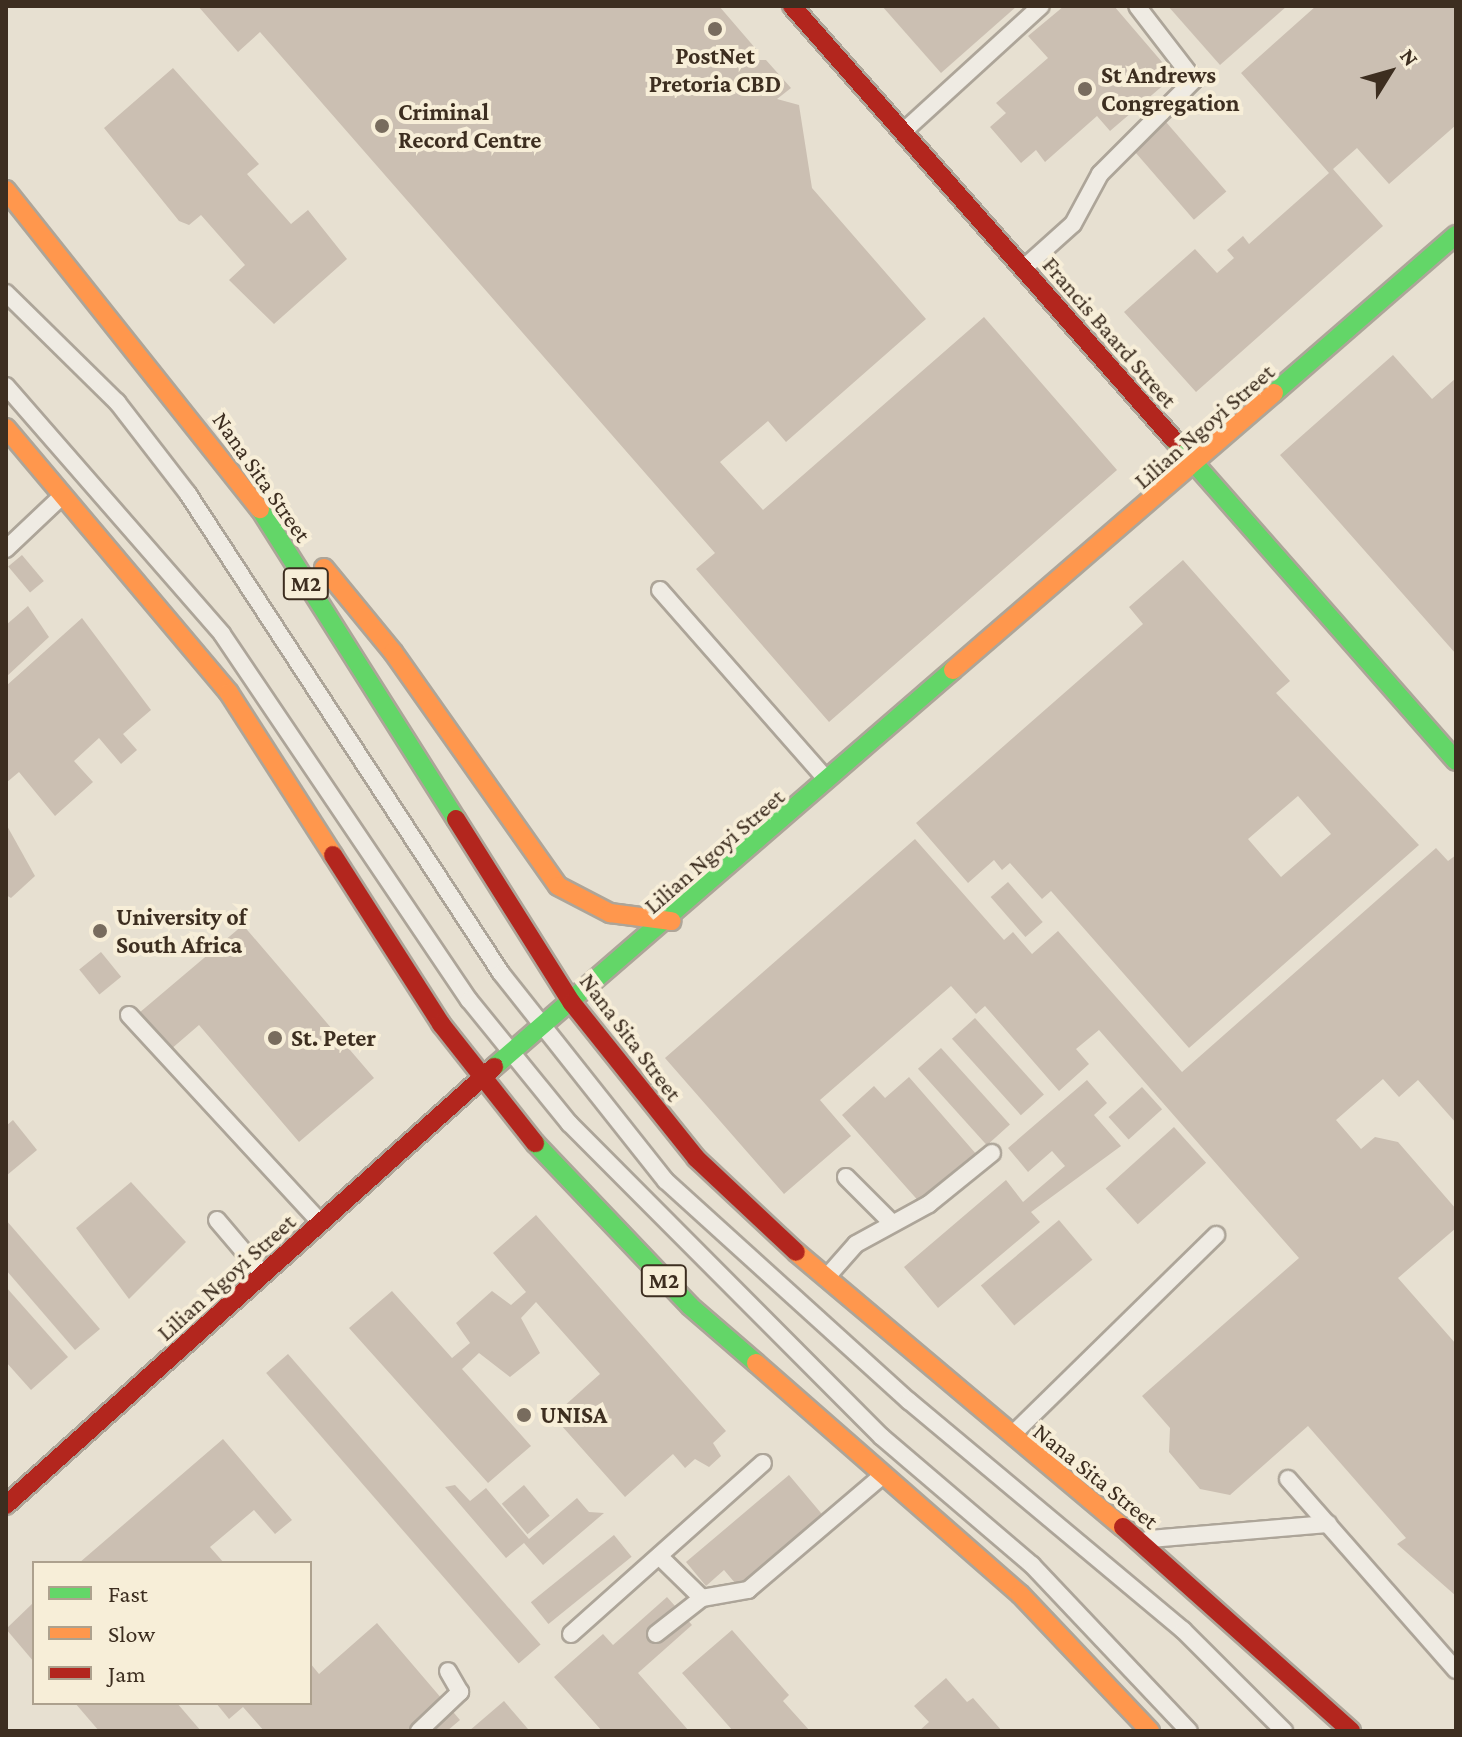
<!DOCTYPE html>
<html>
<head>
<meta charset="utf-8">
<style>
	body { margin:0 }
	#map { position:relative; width:1462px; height:1737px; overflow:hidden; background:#e7e0d1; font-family:"Crimson Pro",serif }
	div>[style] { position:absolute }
	.building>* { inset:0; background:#cbbfb2; transform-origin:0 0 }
	.roads { filter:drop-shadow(2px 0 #ada599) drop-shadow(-2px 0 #ada599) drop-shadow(0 2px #ada599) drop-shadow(0 -2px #ada599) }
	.lane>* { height:16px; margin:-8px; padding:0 8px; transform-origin:8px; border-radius:8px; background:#efebe3 }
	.fast>* { height:18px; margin:-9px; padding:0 9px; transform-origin:9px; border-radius:9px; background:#63d668 }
	.slow>* { height:18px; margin:-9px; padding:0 9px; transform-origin:9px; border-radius:9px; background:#ff974d }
	.jam>* { height:18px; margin:-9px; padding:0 9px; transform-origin:9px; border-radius:9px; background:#b3261e }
	.dots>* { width:22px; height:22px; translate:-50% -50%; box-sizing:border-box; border:4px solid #f7eed8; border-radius:50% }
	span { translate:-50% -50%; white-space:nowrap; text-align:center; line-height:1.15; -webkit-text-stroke:8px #f7eed8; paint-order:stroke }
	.shield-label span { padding:2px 6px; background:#f7eed8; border:2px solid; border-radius:6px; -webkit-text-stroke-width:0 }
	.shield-label { font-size:22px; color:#3d2e20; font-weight:700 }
	.poi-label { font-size:24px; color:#3d2e20; font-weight:700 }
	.left { translate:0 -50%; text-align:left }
	.street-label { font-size:24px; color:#3d2e20 }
	.frame { position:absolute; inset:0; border:8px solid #3d2e20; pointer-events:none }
	.legend { position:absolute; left:32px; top:1561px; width:280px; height:144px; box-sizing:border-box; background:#f7eed8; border:2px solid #ada18e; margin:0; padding:10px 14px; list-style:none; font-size:24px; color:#3d2e20 }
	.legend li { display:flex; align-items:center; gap:16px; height:40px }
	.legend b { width:40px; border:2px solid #ada18e }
	.north { position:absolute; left:1350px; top:32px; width:80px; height:80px; -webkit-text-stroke:6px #f7eed8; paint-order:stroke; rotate:53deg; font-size:22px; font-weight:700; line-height:32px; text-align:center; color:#3d2e20 }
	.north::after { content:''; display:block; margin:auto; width:28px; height:36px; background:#3d2e20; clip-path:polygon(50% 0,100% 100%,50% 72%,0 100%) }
</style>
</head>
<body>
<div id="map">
	<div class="building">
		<div style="clip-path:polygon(198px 6px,719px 6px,756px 49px,756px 60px,766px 60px,791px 88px,777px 99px,799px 105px,812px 188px,926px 319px,786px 442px,768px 421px,720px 462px,763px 510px,984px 317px,1117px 470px,829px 722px,696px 569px,715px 553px,260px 32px,238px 52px)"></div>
		<div style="clip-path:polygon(882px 6px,1017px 6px,941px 73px)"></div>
		<div style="clip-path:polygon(1064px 6px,1114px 6px,1174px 76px,1110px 131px,1097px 116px,1045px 162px,1036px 150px,1021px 163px,990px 127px,1006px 113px,996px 103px,1048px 58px,1028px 36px)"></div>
		<div style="clip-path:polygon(1168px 6px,1287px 6px,1220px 65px)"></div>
		<div style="clip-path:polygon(1316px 6px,1456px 6px,1456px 125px,1389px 184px,1357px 148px,1333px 169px,1383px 226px,1196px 392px,1124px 312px,1195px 249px,1217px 273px,1234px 258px,1227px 250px,1243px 236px,1249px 244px,1329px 173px,1241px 73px)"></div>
		<div style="clip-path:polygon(173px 68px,259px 164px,247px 174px,291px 224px,308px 210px,347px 259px,274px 324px,229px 280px,245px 265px,201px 215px,189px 225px,179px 221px,104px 128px)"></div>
		<div style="left:1166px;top:122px;width:92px;height:43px;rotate:49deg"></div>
		<div style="clip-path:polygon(1393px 355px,1432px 399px,1456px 378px,1456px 654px,1280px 455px)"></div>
		<div style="left:22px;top:555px;width:34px;height:18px;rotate:50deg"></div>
		<div style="clip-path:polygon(evenodd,1183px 560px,1290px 681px,1276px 693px,1419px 845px,1189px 1048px,1051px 891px,1042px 899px,1010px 863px,1002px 870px,994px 860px,968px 883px,916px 823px,1143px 624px,1129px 607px,1183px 560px,1298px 796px,1331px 834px,1281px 877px,1248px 839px,1298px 796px)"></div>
		<div style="clip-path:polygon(28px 606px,49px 637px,6px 677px,6px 625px)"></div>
		<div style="clip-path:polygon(82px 618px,151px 710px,123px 734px,137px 750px,121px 764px,99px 738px,74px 761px,93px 782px,55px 816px,19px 772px,6px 783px,6px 686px)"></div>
		<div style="clip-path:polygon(6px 824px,35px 876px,11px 898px,6px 895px)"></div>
		<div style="clip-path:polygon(915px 839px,1004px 940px,1013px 932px,1032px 954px,1058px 931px,1182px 1072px,1436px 848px,1448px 861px,1456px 855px,1456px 1123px,1418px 1080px,1399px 1097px,1383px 1079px,1336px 1120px,1361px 1149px,1375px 1137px,1398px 1142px,1456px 1209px,1456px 1228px,1398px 1278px,1456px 1344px,1456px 1596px,1397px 1544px,1406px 1538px,1308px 1426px,1230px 1495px,1200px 1489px,1169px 1452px,1170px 1428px,1142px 1396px,1299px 1258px,1099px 1030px,1076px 1049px,1089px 1064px,1059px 1091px,985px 1006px,976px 1014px,951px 986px,820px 1100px,851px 1136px,784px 1194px,665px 1058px)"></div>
		<div style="left:1008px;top:882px;width:53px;height:23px;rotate:49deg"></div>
		<div style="clip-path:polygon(243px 925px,374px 1078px,299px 1142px,199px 1025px,170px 1050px,139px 1013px)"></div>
		<div style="left:101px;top:952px;width:32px;height:28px;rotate:51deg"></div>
		<div style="left:975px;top:1018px;width:103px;height:31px;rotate:48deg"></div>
		<div style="left:941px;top:1048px;width:103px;height:31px;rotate:48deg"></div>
		<div style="clip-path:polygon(909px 1077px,977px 1155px,922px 1205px,842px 1115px,874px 1086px,885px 1098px)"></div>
		<div style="clip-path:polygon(1087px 1080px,1107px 1103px,1094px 1115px,1121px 1146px,1031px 1212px,1040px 1222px,938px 1308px,904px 1267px,1006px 1180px,1023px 1202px,1065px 1166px,1052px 1151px,1028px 1172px,1008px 1148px)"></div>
		<div style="left:1142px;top:1087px;width:30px;height:45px;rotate:48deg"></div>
		<div style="clip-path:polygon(13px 1120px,37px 1150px,6px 1176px,6px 1126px)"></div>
		<div style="left:1174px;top:1127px;width:48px;height:92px;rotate:48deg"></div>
		<div style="clip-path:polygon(131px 1182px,186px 1242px,129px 1299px,76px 1228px)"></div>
		<div style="clip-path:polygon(536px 1215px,726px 1431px,713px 1443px,721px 1456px,709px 1467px,695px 1459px,685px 1468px,673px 1454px,625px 1497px,553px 1416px,600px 1374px,536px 1302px,521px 1318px,540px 1353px,510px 1377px,479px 1353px,462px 1369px,531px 1446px,488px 1483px,349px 1328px,392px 1291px,452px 1358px,470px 1343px,456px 1323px,492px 1291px,511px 1305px,526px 1292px,493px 1253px)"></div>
		<div style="clip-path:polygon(6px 1220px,100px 1329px,75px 1350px,6px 1270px)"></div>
		<div style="left:1059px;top:1220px;width:52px;height:102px;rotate:50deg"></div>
		<div style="clip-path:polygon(6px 1287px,68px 1357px,31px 1390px,6px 1362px)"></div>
		<div style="left:288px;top:1354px;width:385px;height:29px;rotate:49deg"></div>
		<div style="clip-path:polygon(223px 1439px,292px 1520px,275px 1534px,254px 1510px,210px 1547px,224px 1563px,79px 1563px)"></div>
		<div style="clip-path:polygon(789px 1475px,826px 1519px,741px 1590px,724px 1570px,706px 1586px,686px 1562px)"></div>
		<div style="clip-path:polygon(455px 1485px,470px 1501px,486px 1488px,529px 1539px,577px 1498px,589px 1512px,604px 1513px,543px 1565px,524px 1543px,506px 1558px,445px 1487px)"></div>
		<div style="left:524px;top:1485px;width:40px;height:29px;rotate:50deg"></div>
		<div style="left:614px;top:1535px;width:28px;height:107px;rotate:51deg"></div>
		<div style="clip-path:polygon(667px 1597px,692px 1625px,638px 1673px,689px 1731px,602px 1731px,554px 1677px,603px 1634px,613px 1645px)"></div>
		<div style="clip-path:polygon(34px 1602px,34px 1662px,6px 1629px)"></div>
		<div style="clip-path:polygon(377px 1623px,460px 1720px,447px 1731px,264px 1731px,243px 1707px,229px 1719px,216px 1703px,310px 1703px,310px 1663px,319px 1674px)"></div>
		<div style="clip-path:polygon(732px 1630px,789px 1695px,783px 1701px,810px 1731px,733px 1731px,682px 1673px)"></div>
		<div style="clip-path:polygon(946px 1678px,967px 1702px,973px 1698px,1002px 1731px,919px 1731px,929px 1722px,914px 1706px)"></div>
		<div style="clip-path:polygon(504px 1701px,528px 1729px,469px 1731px)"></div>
		<div style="clip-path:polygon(75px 1703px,177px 1703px,201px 1731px,99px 1731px)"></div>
	</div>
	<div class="roads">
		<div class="lane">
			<div style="left:904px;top:131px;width:185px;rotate:-42.4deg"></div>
			<div style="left:1025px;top:267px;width:64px;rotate:-41.9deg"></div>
			<div style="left:1073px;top:224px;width:57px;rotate:-61.6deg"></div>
			<div style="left:1100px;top:174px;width:133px;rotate:-45deg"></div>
			<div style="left:1194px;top:80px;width:93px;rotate:-127.6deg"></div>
			<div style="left:6px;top:293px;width:156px;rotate:44.5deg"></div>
			<div style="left:117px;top:402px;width:116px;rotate:52.3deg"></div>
			<div style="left:188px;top:494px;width:572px;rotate:56.84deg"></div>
			<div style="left:501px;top:973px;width:265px;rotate:51.6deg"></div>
			<div style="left:666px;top:1181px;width:328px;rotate:42.2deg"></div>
			<div style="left:909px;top:1401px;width:357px;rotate:39.9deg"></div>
			<div style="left:1183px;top:1630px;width:143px;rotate:45deg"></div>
			<div style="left:6px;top:386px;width:329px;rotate:48.9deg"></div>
			<div style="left:222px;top:634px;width:442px;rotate:56deg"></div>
			<div style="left:469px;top:1000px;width:159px;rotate:50.9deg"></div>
			<div style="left:569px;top:1123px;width:443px;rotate:45.1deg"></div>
			<div style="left:882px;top:1437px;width:197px;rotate:40.5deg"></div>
			<div style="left:1032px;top:1565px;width:228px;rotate:46.6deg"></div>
			<div style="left:6px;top:549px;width:76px;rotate:-43.4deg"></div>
			<div style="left:660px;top:590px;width:250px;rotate:48.7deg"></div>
			<div style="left:129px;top:1015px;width:279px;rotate:47.3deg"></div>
			<div style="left:846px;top:1177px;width:64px;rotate:45deg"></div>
			<div style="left:217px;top:1220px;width:71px;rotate:49.6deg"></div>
			<div style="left:826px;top:1278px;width:45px;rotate:-48.6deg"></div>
			<div style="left:856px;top:1244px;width:83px;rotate:-28.7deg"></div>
			<div style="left:929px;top:1204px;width:81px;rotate:-39deg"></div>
			<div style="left:1014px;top:1433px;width:283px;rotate:-44.4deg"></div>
			<div style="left:1288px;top:1479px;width:254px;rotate:48.7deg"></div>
			<div style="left:1149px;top:1539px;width:180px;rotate:-4.8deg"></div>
			<div style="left:659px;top:1556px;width:60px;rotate:44.3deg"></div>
			<div style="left:571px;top:1634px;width:257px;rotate:-41.7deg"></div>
			<div style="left:656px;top:1634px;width:58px;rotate:-38deg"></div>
			<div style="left:702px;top:1598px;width:47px;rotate:-9.9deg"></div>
			<div style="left:748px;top:1590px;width:176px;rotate:-40.4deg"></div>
			<div style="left:419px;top:1731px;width:57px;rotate:-43.6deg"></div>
			<div style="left:460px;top:1692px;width:24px;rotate:-120deg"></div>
		</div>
		<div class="fast">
			<div style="left:1274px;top:393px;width:241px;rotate:-41deg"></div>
			<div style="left:1174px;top:440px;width:427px;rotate:48.7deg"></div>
			<div style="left:260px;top:509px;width:367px;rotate:57.7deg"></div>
			<div style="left:494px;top:1067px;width:607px;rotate:-40.86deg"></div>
			<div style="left:535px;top:1143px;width:225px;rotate:46.4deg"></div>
			<div style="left:690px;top:1306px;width:87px;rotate:40.8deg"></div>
		</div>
		<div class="slow">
			<div style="left:6px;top:190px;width:408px;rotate:51.5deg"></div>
			<div style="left:6px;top:428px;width:346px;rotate:49.9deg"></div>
			<div style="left:229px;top:693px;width:193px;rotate:57.3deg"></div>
			<div style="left:324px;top:568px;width:109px;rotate:50.6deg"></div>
			<div style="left:393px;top:652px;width:286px;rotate:54.8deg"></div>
			<div style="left:558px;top:886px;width:59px;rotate:27.4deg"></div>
			<div style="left:610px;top:913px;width:62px;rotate:7.5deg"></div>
			<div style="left:953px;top:670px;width:424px;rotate:-40.8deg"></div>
			<div style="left:796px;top:1252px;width:427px;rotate:40.1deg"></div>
			<div style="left:756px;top:1363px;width:351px;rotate:41.2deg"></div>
			<div style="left:1020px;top:1594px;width:189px;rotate:46.5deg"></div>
		</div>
		<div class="jam">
			<div style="left:792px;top:6px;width:578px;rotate:48.65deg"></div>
			<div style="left:456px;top:819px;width:218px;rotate:57.8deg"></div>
			<div style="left:572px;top:1003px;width:198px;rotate:51.3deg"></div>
			<div style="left:696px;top:1158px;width:137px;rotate:43.2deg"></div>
			<div style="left:333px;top:855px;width:201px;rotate:57.4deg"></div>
			<div style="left:441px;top:1024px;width:152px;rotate:51.7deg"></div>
			<div style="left:6px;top:1505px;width:656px;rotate:-41.91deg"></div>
			<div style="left:1123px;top:1527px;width:306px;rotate:41.8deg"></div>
		</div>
	</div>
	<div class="dots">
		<div style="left:715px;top:29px;background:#786c5e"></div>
		<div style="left:1085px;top:89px;background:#786c5e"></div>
		<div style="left:382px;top:126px;background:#786c5e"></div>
		<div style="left:100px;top:931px;background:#786c5e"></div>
		<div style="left:275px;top:1038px;background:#786c5e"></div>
		<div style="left:524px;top:1415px;background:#786c5e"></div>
	</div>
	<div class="shield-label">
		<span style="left:306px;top:584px">M2</span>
		<span style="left:664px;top:1281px">M2</span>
	</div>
	<div class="poi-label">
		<span style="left:715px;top:70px">PostNet<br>Pretoria CBD</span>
		<span class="left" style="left:1101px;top:89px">St Andrews<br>Congregation</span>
		<span class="left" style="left:398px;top:126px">Criminal<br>Record Centre</span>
		<span class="left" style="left:116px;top:931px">University of<br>South Africa</span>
		<span class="left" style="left:291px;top:1038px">St. Peter</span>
		<span class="left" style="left:540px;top:1415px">UNISA</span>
	</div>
	<div class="street-label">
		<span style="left:1110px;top:332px;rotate:49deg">Francis Baard Street</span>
		<span style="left:1204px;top:426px;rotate:-41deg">Lilian Ngoyi Street</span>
		<span style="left:262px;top:477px;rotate:55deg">Nana Sita Street</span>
		<span style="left:714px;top:851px;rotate:-41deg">Lilian Ngoyi Street</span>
		<span style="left:631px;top:1037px;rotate:53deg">Nana Sita Street</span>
		<span style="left:226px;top:1277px;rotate:-42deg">Lilian Ngoyi Street</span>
		<span style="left:1096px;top:1476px;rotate:39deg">Nana Sita Street</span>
	</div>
	<div class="frame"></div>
	<ul class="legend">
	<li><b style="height:10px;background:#63d668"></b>Fast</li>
	<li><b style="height:10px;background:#ff974d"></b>Slow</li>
	<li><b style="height:10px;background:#b3261e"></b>Jam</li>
	</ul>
	<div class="north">N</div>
</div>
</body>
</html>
